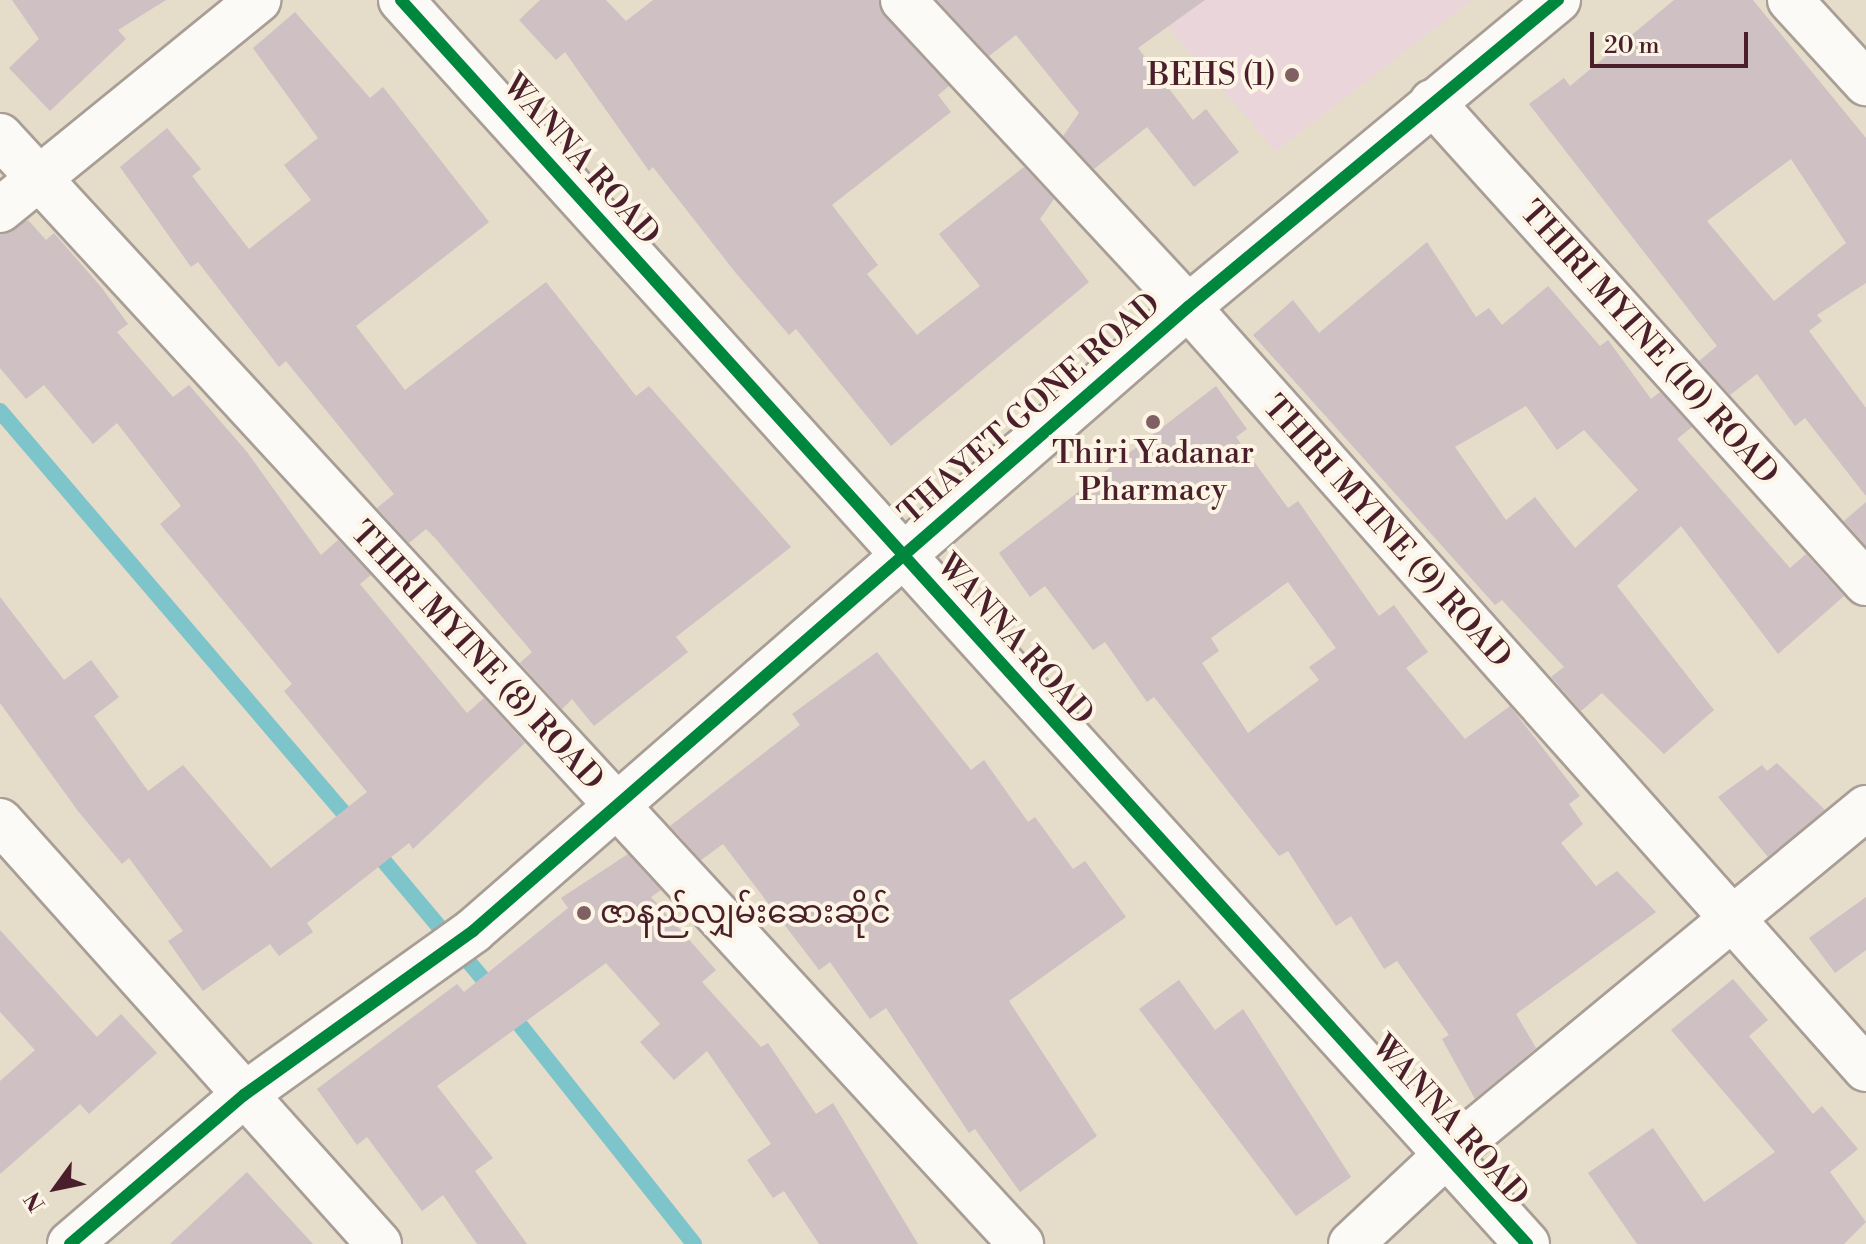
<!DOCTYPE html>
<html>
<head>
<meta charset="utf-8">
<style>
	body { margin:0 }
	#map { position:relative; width:1866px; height:1244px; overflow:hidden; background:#e5dcca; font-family:"Libre Bodoni","Noto Sans Myanmar",serif }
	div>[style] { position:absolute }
	.built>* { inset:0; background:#ead5da }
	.stream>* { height:16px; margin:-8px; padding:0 8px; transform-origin:8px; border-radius:8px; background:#7dc4cb }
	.building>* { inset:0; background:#cec0c3 }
	.roads { filter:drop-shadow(2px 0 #a99e96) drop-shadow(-2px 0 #a99e96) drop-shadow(0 2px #a99e96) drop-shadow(0 -2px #a99e96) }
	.minor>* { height:44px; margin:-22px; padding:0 22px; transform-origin:22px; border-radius:22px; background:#fbfaf7 }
	.cycleway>* { height:12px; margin:-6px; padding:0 6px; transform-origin:6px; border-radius:6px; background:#00873e }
	.dots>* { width:22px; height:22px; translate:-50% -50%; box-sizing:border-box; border:4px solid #fcf5e5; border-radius:50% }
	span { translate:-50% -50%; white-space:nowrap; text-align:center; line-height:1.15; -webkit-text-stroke:8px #fcf5e5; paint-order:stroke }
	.poi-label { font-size:32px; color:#4a1f2b }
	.right { translate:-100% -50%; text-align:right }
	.left { translate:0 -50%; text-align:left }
	.street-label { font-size:32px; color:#4a1f2b }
	.north { position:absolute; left:16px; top:1148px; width:80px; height:80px; -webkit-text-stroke:6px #fcf5e5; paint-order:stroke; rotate:237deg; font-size:22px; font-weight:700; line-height:32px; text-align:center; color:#4a1f2b }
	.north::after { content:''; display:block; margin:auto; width:28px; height:36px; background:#4a1f2b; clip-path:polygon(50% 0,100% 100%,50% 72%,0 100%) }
	.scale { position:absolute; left:1590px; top:32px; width:158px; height:36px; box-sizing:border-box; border:4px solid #4a1f2b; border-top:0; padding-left:10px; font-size:24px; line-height:28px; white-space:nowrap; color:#4a1f2b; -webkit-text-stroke:6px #fcf5e5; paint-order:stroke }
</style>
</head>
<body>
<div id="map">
	<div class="built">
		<div style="clip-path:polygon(1144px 0,1472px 0,1276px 151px)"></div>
	</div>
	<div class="stream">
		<div style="left:0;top:411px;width:546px;rotate:49.46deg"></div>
		<div style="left:372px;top:847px;width:189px;rotate:49.9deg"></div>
		<div style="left:508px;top:1010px;width:299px;rotate:51.5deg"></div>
	</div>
	<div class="building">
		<div style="clip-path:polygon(12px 0,166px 0,118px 30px,126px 39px,50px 111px,9px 68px,39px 39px)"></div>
		<div style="clip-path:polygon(540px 0,606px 0,626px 21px,653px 0,879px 0,885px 17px,949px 86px,938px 95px,951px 112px,832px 205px,878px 265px,867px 274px,917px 335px,980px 286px,939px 234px,1024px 167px,1054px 199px,1040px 219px,1089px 282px,891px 446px,796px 329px,789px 335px,735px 272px,653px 167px,649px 171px,565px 52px,556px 60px,519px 20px)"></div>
		<div style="clip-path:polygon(937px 0,1205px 0,1138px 48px,1193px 120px,1206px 109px,1239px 152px,1194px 187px,1147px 127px,1094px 169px,1063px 136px,1079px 113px,1016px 35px,989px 56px)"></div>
		<div style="clip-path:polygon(evenodd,1674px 0,1753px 0,1866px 138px,1866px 283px,1817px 315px,1822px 321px,1809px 331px,1866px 408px,1866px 496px,1805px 418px,1795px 426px,1757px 374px,1730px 395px,1699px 361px,1717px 346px,1529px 104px,1564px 78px,1570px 86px,1674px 0,1791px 159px,1846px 243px,1774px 301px,1707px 221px,1791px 159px)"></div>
		<div style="clip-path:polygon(295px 12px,370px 98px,383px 87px,489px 222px,356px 326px,405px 390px,546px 282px,636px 396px,649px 386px,791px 547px,676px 637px,688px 652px,594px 726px,572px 699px,562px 709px,520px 663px,532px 652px,435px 538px,426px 529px,409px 543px,377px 508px,394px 494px,286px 361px,279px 367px,198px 262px,191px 267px,120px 167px,167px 128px,201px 169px,192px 176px,249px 249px,311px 200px,284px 165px,318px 138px,253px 48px)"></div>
		<div style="clip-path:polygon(28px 220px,46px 240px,54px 233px,102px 288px,128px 324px,117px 332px,173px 397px,189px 385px,247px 452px,321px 555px,338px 540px,371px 575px,360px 584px,467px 713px,484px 698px,525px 743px,413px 849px,409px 843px,307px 923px,313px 932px,279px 956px,270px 944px,203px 991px,168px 941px,183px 931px,129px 858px,122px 864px,78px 811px,0 703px,0 597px,64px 680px,91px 660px,119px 697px,94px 716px,148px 791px,183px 765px,271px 868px,367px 792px,284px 691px,292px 684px,160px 524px,181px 506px,117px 423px,93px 444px,44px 385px,26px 399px,0 368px,0 234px)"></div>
		<div style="clip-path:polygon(evenodd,1427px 242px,1476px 317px,1489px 308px,1502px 325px,1548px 286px,1600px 346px,1608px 340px,1651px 399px,1660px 392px,1692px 427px,1677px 439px,1790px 568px,1806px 554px,1844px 596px,1778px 654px,1681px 526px,1617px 586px,1714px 710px,1664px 754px,1602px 693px,1581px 711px,1551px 677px,1564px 667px,1502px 600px,1495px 605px,1253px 335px,1293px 300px,1319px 333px,1427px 242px,1526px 406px,1557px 450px,1584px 430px,1638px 490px,1575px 548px,1535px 497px,1506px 520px,1455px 447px,1526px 406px)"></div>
		<div style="clip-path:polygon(evenodd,1216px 386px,1247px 429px,1236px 437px,1288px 508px,1298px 501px,1379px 616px,1394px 605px,1428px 652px,1406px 668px,1465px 739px,1510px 706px,1580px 796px,1569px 804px,1583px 824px,1561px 843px,1596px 886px,1617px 871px,1656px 912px,1516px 1014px,1536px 1048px,1475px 1099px,1442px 1039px,1449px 1035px,1397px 961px,1384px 969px,1351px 916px,1336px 926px,1288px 851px,1279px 856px,1154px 697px,1147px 702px,1105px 642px,1093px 650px,1045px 586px,1030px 597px,999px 553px,1216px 386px,1288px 582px,1336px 648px,1309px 667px,1319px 680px,1248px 733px,1202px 663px,1219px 651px,1211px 638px,1288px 582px)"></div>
		<div style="clip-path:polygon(1866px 502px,1866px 546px,1844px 521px)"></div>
		<div style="clip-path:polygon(877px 652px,971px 770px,984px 760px,1028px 822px,1035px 817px,1073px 869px,1085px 861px,1126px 917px,1009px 1001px,1097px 1136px,1020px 1192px,975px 1129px,969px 1133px,886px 1008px,870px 1019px,830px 962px,819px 970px,723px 844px,701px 860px,670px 826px,800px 725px,792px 714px)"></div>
		<div style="clip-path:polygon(1777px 763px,1825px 810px,1768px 857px,1718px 797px,1762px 765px,1767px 771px)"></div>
		<div style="clip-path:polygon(628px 854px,661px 890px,651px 897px,716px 970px,702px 982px,761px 1047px,768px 1043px,816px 1114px,833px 1103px,918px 1244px,819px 1244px,784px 1191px,773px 1198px,747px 1160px,771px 1144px,707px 1051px,674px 1080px,640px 1042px,660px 1024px,606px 963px,437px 1086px,493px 1158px,475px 1171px,527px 1244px,477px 1244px,443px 1195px,422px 1211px,367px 1137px,357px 1145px,317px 1089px,457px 984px,464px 992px,568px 908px,561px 898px)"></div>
		<div style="clip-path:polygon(1866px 897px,1866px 950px,1835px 973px,1809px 938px)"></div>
		<div style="clip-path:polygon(0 930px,97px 1037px,121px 1014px,157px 1053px,89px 1114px,80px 1104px,0 1174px,0 1081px,35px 1050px,0 1012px)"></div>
		<div style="clip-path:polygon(1733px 979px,1768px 1020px,1749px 1036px,1813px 1114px,1822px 1106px,1858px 1149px,1830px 1172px,1866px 1222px,1844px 1244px,1637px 1244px,1588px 1173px,1653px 1128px,1704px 1202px,1775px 1152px,1671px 1030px)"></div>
		<div style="clip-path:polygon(1179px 980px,1215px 1030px,1243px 1009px,1351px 1177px,1296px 1216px,1139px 1009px)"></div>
		<div style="clip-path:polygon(247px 1172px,313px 1244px,170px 1244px)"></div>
	</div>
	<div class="roads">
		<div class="minor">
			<div style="left:401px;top:0;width:1678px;rotate:47.85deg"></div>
			<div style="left:903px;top:0;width:419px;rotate:47.1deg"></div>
			<div style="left:1188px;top:307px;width:1020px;rotate:48.34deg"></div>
			<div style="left:1790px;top:0;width:113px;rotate:47.5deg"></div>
			<div style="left:1432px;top:102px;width:648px;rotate:47.94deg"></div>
			<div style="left:0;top:136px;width:1507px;rotate:47.34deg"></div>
			<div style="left:0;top:210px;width:333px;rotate:-39.1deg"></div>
			<div style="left:0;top:821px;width:568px;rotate:48.14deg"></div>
			<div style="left:70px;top:1244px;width:229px;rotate:-40.6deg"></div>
			<div style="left:244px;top:1095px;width:282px;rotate:-35.6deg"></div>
			<div style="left:473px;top:931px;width:949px;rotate:-41.11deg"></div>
			<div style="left:1188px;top:307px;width:481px;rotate:-39.7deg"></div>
			<div style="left:1351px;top:1244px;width:129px;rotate:-43.1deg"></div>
			<div style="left:1445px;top:1156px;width:546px;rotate:-39.58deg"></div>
		</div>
	</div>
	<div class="cycleway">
		<div style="left:401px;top:0;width:1678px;rotate:47.85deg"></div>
		<div style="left:70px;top:1244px;width:229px;rotate:-40.6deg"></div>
		<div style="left:244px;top:1095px;width:282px;rotate:-35.6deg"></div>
		<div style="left:473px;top:931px;width:949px;rotate:-41.11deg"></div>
		<div style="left:1188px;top:307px;width:481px;rotate:-39.7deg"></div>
	</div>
	<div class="dots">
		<div style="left:1292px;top:75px;background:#806163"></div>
		<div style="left:1153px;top:422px;background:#806163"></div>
		<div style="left:584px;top:913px;background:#806163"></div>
	</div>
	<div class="poi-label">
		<span class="right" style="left:1276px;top:75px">BEHS (1)</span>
		<span style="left:1153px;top:472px">Thiri Yadanar<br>Pharmacy</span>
		<span class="left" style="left:600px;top:913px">ဇာနည်လျှမ်းဆေးဆိုင်</span>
	</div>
	<div class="street-label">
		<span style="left:581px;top:160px;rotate:48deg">WANNA ROAD</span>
		<span style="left:1649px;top:343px;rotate:48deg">THIRI MYINE (10) ROAD</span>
		<span style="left:1030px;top:409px;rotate:-41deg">THAYET GONE ROAD</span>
		<span style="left:1387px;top:532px;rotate:48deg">THIRI MYINE (9) ROAD</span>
		<span style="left:1015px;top:640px;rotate:48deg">WANNA ROAD</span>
		<span style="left:477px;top:656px;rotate:47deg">THIRI MYINE (8) ROAD</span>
		<span style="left:1450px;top:1121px;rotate:48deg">WANNA ROAD</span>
	</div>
	<div class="north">N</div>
	<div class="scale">20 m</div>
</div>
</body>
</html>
